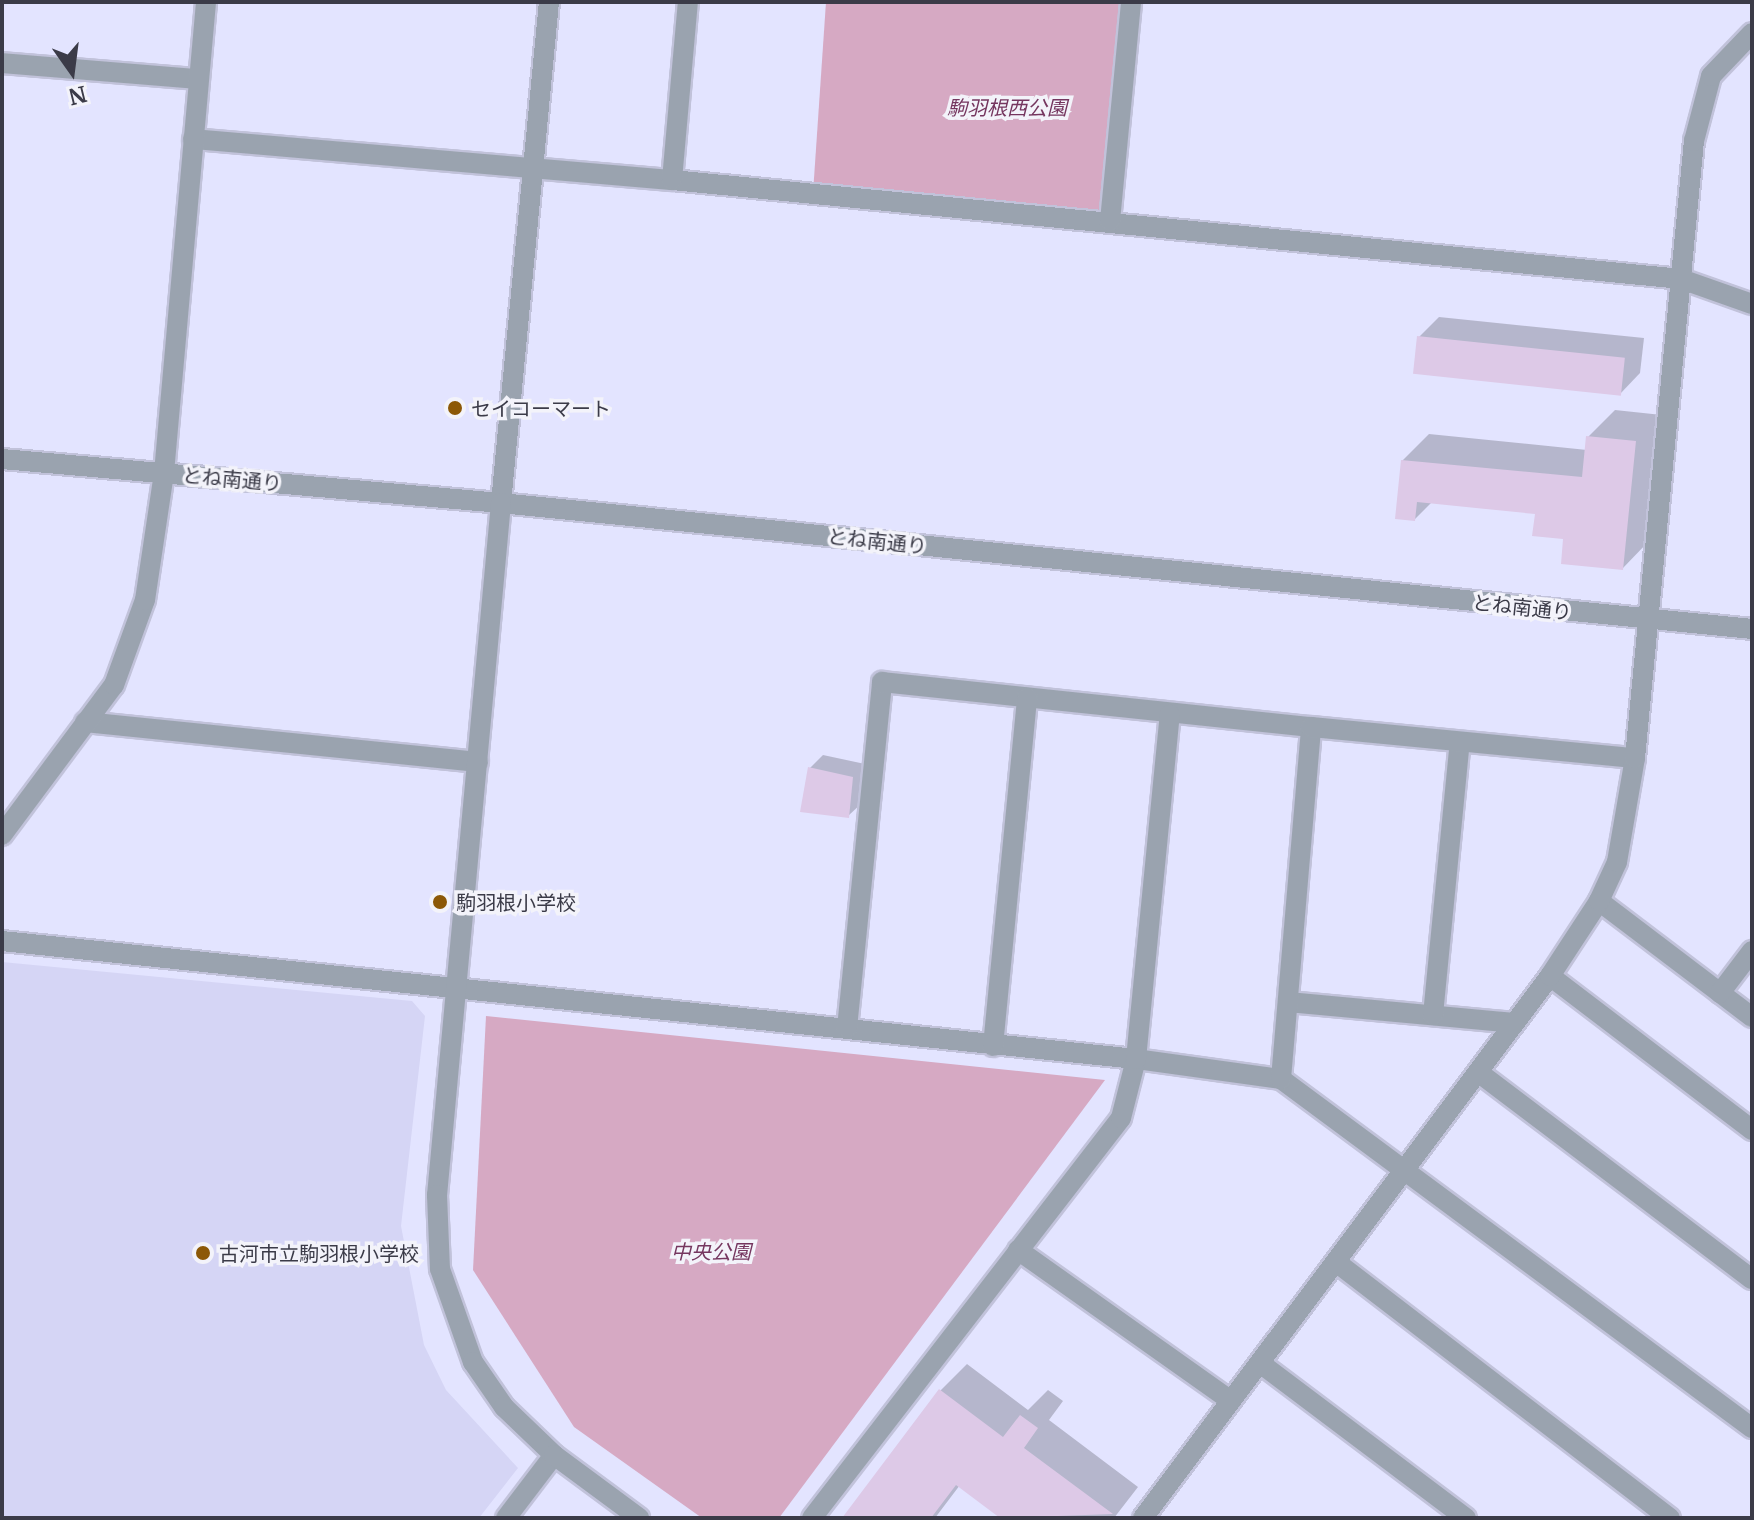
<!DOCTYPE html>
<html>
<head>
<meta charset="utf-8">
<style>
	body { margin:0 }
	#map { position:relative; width:1754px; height:1520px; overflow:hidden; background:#e3e4ff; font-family:Merriweather,"Noto Sans JP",serif }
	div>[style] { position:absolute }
	.built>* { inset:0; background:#d5d5f5 }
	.green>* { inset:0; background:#d6a9c3 }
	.shadow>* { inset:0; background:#0003 }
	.building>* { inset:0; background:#ddc9e7; transform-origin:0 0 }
	.roads { filter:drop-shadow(2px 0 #c1c2da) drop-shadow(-2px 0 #c1c2da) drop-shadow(0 2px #c1c2da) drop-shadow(0 -2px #c1c2da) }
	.minor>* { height:20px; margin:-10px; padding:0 10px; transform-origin:10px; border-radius:10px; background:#9aa3af }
	.tertiary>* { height:20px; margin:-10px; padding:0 10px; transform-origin:10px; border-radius:10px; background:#9aa3af }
	.dots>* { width:22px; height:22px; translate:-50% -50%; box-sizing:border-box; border:4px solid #f3f3fa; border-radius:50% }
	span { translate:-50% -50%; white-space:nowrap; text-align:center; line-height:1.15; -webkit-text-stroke:7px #f3f3fa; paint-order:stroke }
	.park-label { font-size:20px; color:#75365f; font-style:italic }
	.poi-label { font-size:20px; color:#3b3b48 }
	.left { translate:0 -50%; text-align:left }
	.street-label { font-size:20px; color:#3b3b48 }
	.frame { position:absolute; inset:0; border:4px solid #3b3b48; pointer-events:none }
	.north { position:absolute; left:32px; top:32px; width:80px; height:80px; -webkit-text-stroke:6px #f3f3fa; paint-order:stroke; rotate:166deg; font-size:22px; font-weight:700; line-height:32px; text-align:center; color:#3b3b48 }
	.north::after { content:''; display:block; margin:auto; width:28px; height:36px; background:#3b3b48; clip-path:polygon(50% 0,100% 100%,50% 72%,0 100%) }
</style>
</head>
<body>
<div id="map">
	<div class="built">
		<div style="clip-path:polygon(2px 962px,412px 1001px,425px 1016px,401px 1226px,424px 1345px,446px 1390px,518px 1468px,479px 1518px,2px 1518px)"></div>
	</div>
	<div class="green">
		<div style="clip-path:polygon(826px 2px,1131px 2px,1110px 221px,813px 193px)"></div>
		<div style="clip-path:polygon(486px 1016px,1105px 1080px,779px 1518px,702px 1518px,574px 1427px,473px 1270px)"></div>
	</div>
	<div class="shadow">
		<div style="clip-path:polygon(1439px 317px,1644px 338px,1640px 373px,1620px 394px,1419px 337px)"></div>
		<div style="clip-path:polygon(1615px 410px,1662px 415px,1649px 541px,1623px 568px,1565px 538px,1537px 512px,1432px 502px,1415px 519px,1402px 461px,1429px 434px,1587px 450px,1588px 437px)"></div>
		<div style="clip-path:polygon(823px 755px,865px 764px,862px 803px,848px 816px,810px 768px)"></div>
		<div style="clip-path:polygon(967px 1364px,1028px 1410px,1048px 1390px,1063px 1401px,1049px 1420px,1138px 1487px,1114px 1518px,1004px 1518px,960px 1485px,935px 1518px,845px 1518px,941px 1390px)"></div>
	</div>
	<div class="building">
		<div style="left:1417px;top:336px;width:209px;height:38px;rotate:6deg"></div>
		<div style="clip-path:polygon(1586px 436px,1636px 441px,1623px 570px,1561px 564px,1563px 539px,1532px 536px,1535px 514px,1417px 502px,1415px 521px,1395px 519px,1401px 460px,1582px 477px)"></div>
		<div style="clip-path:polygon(808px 767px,853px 777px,849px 818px,800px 812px)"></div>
		<div style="clip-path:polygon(939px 1389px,1003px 1437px,1020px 1415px,1038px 1428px,1024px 1448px,1113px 1514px,1000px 1518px,956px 1485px,931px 1518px,842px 1518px)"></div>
	</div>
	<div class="roads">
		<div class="minor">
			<div style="left:2px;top:63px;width:196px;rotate:4.7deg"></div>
			<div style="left:193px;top:139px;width:481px;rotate:4.9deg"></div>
			<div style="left:672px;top:180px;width:1014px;rotate:5.6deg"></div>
			<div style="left:1681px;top:279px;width:75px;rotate:19.4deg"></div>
			<div style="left:672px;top:180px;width:179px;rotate:-84.9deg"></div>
			<div style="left:1110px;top:221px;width:220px;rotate:-84.5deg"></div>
			<div style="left:501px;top:503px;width:503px;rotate:-84.53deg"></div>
			<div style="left:85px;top:722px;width:395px;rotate:5.8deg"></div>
			<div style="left:2px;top:835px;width:187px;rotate:-53.3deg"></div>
			<div style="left:114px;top:685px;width:90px;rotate:-70deg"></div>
			<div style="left:145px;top:600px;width:128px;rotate:-81.5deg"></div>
			<div style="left:164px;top:473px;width:473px;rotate:-84.9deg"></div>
			<div style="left:1599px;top:901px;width:192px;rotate:37.2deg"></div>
			<div style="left:2px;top:941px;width:1140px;rotate:5.94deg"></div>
			<div style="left:1136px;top:1059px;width:146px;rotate:7.9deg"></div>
			<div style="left:1281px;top:1079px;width:586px;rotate:36.54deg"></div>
			<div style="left:1550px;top:976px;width:254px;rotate:37.3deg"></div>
			<div style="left:1720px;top:993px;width:53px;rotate:-52.7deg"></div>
			<div style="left:1288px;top:1002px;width:227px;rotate:5.3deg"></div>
			<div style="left:1433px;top:1015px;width:274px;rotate:-84.4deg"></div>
			<div style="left:847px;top:1028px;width:348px;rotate:-84.2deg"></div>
			<div style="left:882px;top:682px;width:431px;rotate:6deg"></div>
			<div style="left:993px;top:1046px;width:350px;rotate:-84.4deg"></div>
			<div style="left:1478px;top:1072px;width:343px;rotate:37.1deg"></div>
			<div style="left:1281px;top:1079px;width:353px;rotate:-85.1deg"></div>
			<div style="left:1311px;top:727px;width:325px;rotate:5.5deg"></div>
			<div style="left:1018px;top:1250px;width:261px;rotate:35.3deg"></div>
			<div style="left:1336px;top:1262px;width:421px;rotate:37.5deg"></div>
			<div style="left:1260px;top:1363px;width:258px;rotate:37deg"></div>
			<div style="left:506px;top:1518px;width:79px;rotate:-52.7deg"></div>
			<div style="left:812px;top:1518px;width:505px;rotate:-52.31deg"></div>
			<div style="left:1121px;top:1118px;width:61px;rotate:-75.7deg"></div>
			<div style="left:1136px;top:1059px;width:346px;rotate:-84.4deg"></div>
			<div style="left:1143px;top:1518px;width:678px;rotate:-53.1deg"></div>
			<div style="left:1550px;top:976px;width:90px;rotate:-56.8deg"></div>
			<div style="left:1599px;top:901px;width:43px;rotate:-65.2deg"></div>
			<div style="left:1617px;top:862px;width:106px;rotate:-80.2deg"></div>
			<div style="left:1635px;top:758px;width:620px;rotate:-84.54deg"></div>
			<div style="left:1694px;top:141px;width:67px;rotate:-75.3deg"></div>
			<div style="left:1711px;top:76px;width:59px;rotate:-46.4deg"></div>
		</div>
		<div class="tertiary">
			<div style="left:2px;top:459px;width:501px;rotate:5.04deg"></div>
			<div style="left:501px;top:503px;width:1257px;rotate:5.75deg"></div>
			<div style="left:501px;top:503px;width:695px;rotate:95.28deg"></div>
			<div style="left:437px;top:1195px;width:74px;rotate:87.7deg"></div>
			<div style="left:440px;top:1269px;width:99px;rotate:70.5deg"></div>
			<div style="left:473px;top:1362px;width:55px;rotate:55.4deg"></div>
			<div style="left:504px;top:1407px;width:69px;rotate:43.8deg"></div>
			<div style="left:554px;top:1455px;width:106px;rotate:36.5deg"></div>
		</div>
	</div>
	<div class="dots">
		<div style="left:455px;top:408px;background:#8c5807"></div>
		<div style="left:440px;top:902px;background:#8c5807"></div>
		<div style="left:203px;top:1253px;background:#8c5807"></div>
	</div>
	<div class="park-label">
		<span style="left:1007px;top:107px">駒羽根西公園</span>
		<span style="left:711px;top:1251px">中央公園</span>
	</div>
	<div class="poi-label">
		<span class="left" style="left:471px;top:408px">セイコーマート</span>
		<span class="left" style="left:456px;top:902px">駒羽根小学校</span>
		<span class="left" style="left:219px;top:1253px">古河市立駒羽根小学校</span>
	</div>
	<div class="street-label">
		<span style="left:232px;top:479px;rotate:5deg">とね南通り</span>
		<span style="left:877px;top:541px;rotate:6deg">とね南通り</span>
		<span style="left:1522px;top:607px;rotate:6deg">とね南通り</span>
	</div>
	<div class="frame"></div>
	<div class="north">N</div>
</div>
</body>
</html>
